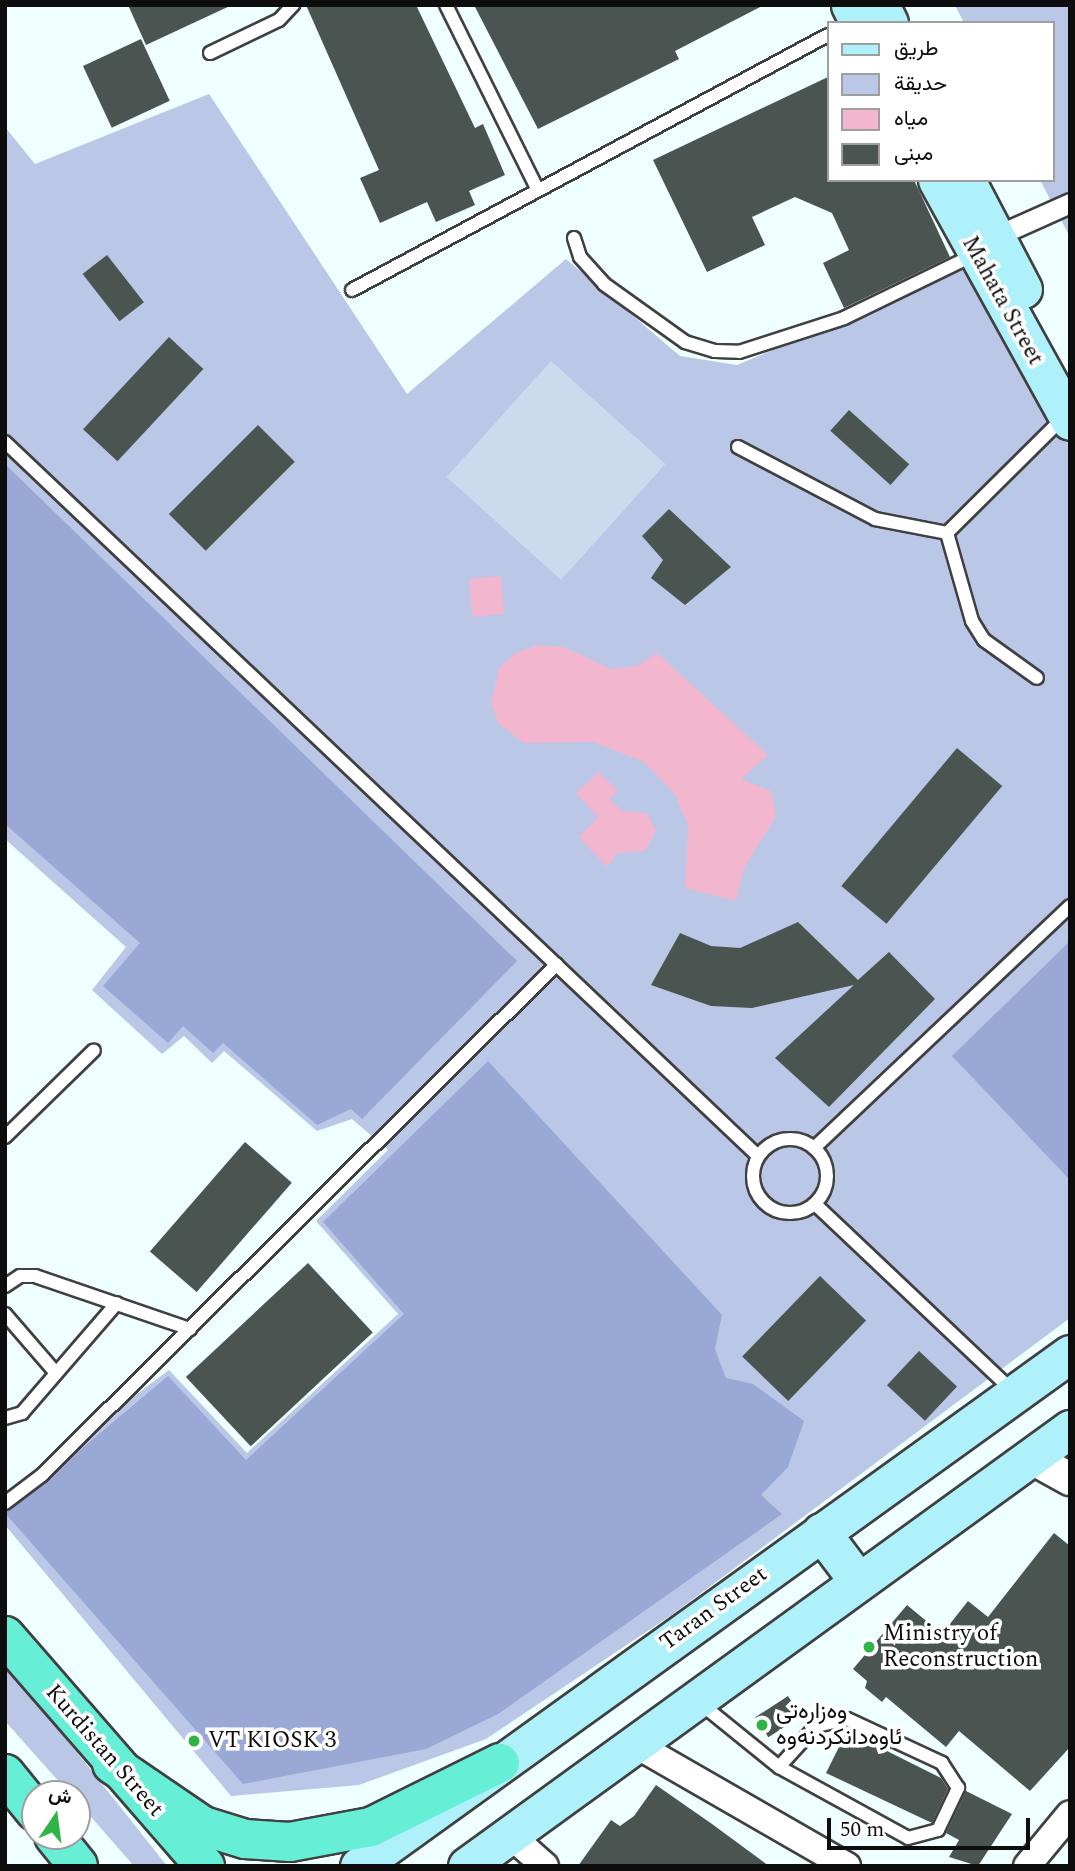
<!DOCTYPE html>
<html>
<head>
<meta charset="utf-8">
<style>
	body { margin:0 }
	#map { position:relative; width:1075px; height:1871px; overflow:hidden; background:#effefe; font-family:Spectral,Vazirmatn,serif }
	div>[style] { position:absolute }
	.green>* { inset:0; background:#bac7e6 }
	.forest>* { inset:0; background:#9aa8d6 }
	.pitch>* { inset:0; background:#ccdaee; transform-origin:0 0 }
	.water>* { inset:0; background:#f2b6ce; transform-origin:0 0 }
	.building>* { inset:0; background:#4a5551; transform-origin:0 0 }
	.roads { filter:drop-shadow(2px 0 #404040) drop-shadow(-2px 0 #404040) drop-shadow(0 2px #404040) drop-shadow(0 -2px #404040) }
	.service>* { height:12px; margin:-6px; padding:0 6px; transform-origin:6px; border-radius:6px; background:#fff }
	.service>.ring { margin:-6px; padding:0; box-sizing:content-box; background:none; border:12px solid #fff; border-radius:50% }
	.pedestrian>* { height:19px; margin:-9.5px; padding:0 9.5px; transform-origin:9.5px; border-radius:9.5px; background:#fff }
	.minor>* { height:26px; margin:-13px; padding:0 13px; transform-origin:13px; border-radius:13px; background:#fff }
	.tertiary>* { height:32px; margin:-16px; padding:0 16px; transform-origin:16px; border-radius:16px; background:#fff }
	.secondary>* { height:37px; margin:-18.5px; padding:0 18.5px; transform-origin:18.5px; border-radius:18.5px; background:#aef1fa }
	.trunk>* { height:38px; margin:-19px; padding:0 19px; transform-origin:19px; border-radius:19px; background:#66eed6 }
	.dots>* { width:19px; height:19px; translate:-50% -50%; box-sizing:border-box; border:4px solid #fff; border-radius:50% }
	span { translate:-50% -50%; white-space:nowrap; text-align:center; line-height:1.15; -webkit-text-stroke:7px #fff; paint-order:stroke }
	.street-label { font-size:23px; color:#0d0d0d }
	.poi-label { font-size:23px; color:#0d0d0d }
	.left { translate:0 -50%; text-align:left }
	.frame { position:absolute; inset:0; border:7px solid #0d0d0d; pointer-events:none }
	.legend { position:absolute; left:827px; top:21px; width:228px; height:161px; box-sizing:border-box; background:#fff; border:2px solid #9e9e9e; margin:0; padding:9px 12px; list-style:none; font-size:21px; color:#0d0d0d }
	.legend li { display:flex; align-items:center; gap:14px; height:35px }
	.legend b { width:35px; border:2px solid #9e9e9e }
	.north { position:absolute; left:21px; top:1780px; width:70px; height:70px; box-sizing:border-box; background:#fff; border:2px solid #9e9e9e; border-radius:50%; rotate:13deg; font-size:19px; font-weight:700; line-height:28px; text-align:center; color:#0d0d0d }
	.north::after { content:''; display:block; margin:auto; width:24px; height:32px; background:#2eb546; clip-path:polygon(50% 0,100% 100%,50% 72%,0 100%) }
	.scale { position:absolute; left:827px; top:1818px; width:203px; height:32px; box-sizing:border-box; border:4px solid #0d0d0d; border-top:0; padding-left:9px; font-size:21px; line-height:24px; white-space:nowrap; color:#0d0d0d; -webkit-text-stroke:5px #fff; paint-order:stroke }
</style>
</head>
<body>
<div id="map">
	<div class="green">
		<div style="clip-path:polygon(955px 5px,1070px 5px,1070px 237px,1040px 180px,1052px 180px,1052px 23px,964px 23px)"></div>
		<div style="clip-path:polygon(209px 94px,407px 394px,566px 259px,680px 356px,737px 365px,965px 269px,1070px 431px,1070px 1318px,673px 1614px,486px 1739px,359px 1785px,231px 1796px,5px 1525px,5px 1493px,169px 1370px,247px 1453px,398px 1314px,316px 1221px,388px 1150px,352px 1119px,317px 1131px,224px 1051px,212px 1063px,184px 1036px,162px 1054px,92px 990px,126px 947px,5px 839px,5px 127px,35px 164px)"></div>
		<div style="clip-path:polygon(5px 1662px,14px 1673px,167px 1866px,134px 1866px,77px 1801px,77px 1794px,70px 1794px,5px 1721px)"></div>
	</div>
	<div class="forest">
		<div style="clip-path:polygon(5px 464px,517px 961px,362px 1119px,351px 1109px,317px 1125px,223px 1043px,213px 1053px,183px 1026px,168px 1043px,103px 986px,140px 943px,5px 824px)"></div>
		<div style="clip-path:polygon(1070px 941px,1070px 1180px,952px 1056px)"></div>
		<div style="clip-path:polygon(488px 1061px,722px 1315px,715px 1349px,726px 1378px,753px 1384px,804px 1421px,788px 1467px,761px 1495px,782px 1514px,498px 1714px,426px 1749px,243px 1784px,5px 1513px,168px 1376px,246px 1460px,404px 1314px,323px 1222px)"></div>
	</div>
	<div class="pitch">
		<div style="left:551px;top:361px;width:154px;height:156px;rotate:42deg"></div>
	</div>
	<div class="water">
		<div style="left:501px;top:576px;width:38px;height:32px;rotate:85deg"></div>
		<div style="clip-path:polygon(538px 645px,564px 647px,611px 669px,637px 666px,657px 653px,768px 755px,741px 779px,771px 791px,776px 816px,744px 868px,736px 901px,685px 888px,688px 825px,674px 793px,644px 762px,593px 742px,524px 743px,499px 724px,491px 703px,499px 668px,515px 653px)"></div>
		<div style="clip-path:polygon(598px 772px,618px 790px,610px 799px,622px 811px,647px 813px,656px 831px,645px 851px,617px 853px,607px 867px,579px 837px,598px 817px,576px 793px)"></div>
	</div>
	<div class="building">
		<div style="clip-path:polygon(128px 5px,232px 5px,146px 45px)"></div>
		<div style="clip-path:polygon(306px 5px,416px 5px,475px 128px,483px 124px,505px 175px,469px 191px,475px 205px,436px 222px,427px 202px,380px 223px,360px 178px,379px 170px)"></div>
		<div style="clip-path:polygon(474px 5px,764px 5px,675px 51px,679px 59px,538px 129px)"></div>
		<div style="left:141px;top:39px;width:68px;height:64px;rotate:65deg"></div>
		<div style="clip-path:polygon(828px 77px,828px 180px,914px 180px,950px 257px,844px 308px,823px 263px,849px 250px,832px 213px,795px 197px,752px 217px,765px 245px,707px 272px,653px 160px)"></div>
		<div style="left:107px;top:255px;width:60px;height:31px;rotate:52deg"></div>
		<div style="left:169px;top:337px;width:47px;height:126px;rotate:43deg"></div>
		<div style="left:849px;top:410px;width:81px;height:28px;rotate:42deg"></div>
		<div style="left:258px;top:425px;width:52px;height:126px;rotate:45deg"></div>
		<div style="clip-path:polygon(669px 509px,731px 567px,685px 605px,651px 578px,663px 560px,642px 536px)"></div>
		<div style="left:957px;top:748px;width:59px;height:180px;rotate:40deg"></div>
		<div style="clip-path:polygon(798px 922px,858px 980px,889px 952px,935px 999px,829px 1107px,775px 1058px,854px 985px,752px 1008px,711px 1006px,651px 985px,680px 933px,711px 946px,740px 948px)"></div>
		<div style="left:245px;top:1142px;width:62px;height:145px;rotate:41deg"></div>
		<div style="left:308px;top:1263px;width:95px;height:167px;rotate:47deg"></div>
		<div style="left:820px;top:1276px;width:64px;height:112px;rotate:44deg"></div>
		<div style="left:919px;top:1351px;width:52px;height:47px;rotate:43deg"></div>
		<div style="clip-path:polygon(1054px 1533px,1070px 1546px,1070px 1747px,1030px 1791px,959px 1731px,946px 1747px,886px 1697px,882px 1702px,865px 1688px,867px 1681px,853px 1669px,907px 1605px,942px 1634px,968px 1601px,988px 1617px)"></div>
		<div style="left:788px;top:1696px;width:24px;height:39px;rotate:57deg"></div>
		<div style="clip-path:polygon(847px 1731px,941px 1778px,948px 1789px,932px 1823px,826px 1773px)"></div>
		<div style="clip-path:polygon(656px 1785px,712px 1824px,769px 1866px,578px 1866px,611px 1820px,620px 1826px,634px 1816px)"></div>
		<div style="clip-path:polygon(966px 1791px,1012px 1814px,978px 1866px,949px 1857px,959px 1840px,946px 1833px)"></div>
	</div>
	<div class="roads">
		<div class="service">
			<div style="left:446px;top:5px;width:204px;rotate:63.6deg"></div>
			<div style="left:210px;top:53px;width:76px;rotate:-25.6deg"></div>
			<div style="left:279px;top:20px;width:21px;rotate:-47deg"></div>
			<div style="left:574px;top:238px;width:20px;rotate:72deg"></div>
			<div style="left:580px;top:257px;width:36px;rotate:48deg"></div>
			<div style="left:604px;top:284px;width:100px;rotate:35.6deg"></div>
			<div style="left:685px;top:342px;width:31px;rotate:17deg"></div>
			<div style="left:715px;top:351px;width:24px;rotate:2deg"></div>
			<div style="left:739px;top:352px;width:110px;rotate:-17.9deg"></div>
			<div style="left:844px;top:318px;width:144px;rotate:-25.9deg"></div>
			<div style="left:352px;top:290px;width:540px;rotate:-28.18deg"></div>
			<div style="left:5px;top:442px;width:1038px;rotate:43.48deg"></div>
			<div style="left:738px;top:447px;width:155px;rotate:27.7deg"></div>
			<div style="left:875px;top:519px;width:73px;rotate:11deg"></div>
			<div style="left:947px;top:533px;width:91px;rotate:74.1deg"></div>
			<div style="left:972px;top:621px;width:22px;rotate:58deg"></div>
			<div style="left:984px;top:640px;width:65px;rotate:35.6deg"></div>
			<div style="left:947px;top:533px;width:163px;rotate:-44.8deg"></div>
			<div style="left:5px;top:1137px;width:124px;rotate:-44.3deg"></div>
			<div class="ring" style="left:753px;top:1139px;width:62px;height:62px"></div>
			<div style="left:814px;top:1148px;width:352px;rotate:-43.4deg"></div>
			<div style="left:815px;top:1204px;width:272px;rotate:43.4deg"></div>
			<div style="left:5px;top:1286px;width:18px;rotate:-34deg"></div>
			<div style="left:20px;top:1276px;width:15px"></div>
			<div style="left:35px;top:1276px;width:164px;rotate:18.9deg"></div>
			<div style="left:5px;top:1314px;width:77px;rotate:49.2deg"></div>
			<div style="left:5px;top:1418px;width:18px;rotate:-16deg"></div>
			<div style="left:22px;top:1413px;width:145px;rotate:-49.2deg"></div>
			<div style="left:5px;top:1503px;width:46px;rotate:-37.1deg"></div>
			<div style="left:42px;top:1475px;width:725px;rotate:-44.78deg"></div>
			<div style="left:700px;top:1703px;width:102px;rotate:39deg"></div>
			<div style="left:779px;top:1767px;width:147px;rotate:28.8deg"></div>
			<div style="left:908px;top:1838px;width:31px;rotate:-15deg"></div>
			<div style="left:938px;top:1830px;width:47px;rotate:-64.5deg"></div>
			<div style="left:958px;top:1788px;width:30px;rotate:-123deg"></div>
			<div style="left:942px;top:1763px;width:105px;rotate:-155.1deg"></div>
			<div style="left:847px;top:1719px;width:32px;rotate:167deg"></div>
			<div style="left:816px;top:1726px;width:55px;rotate:132.1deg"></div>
		</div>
		<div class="pedestrian">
			<div style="left:994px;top:237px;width:83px;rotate:-24.1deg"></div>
		</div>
		<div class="minor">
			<div style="left:633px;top:1743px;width:247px;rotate:29.9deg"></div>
			<div style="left:509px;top:1834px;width:48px;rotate:41.6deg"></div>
			<div style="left:1027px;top:1866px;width:67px;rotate:-50.4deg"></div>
		</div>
		<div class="tertiary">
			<div style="left:1030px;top:1457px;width:46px;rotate:28.8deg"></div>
		</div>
		<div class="secondary">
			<div style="left:850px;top:5px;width:20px;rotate:63deg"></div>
			<div style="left:880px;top:5px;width:20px;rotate:63deg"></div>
			<div style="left:937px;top:180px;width:275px;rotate:61.1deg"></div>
			<div style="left:966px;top:180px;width:123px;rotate:62.4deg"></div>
			<div style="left:821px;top:1532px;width:61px;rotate:52.9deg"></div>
			<div style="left:359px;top:1866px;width:876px;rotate:-35.76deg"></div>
			<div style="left:467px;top:1866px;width:745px;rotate:-35.93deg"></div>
		</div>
		<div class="trunk">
			<div style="left:5px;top:1636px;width:305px;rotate:49deg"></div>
			<div style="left:112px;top:1764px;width:110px;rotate:34.3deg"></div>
			<div style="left:203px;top:1826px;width:44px;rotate:17.2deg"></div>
			<div style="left:245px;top:1839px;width:45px;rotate:3.8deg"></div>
			<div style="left:290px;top:1842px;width:82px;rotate:-10.5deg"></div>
			<div style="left:371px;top:1827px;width:144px;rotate:-26.4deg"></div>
			<div style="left:5px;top:1774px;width:48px;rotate:51deg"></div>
			<div style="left:54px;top:1836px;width:38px;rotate:51deg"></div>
		</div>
	</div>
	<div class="dots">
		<div style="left:869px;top:1647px;background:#2eb546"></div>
		<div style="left:762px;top:1725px;background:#2eb546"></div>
		<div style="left:194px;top:1741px;background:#2eb546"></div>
	</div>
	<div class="street-label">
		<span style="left:1002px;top:301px;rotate:61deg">Mahata Street</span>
		<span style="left:714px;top:1609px;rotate:-36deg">Taran Street</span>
		<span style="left:104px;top:1751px;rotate:49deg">Kurdistan Street</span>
	</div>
	<div class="poi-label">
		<span class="left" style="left:883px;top:1647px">Ministry of<br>Reconstruction</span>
		<span class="left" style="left:776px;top:1725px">وەزارەتی<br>ئاوەدانکردنەوە</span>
		<span class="left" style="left:208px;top:1741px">VT KIOSK 3</span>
	</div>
	<div class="frame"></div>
	<ul class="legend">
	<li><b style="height:9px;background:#aef1fa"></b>طريق</li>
	<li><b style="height:19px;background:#bac7e6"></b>حديقة</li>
	<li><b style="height:19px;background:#f2b6ce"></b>مياه</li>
	<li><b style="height:19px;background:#4a5551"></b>مبنى</li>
	</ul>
	<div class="north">ش</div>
	<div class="scale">50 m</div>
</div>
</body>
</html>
